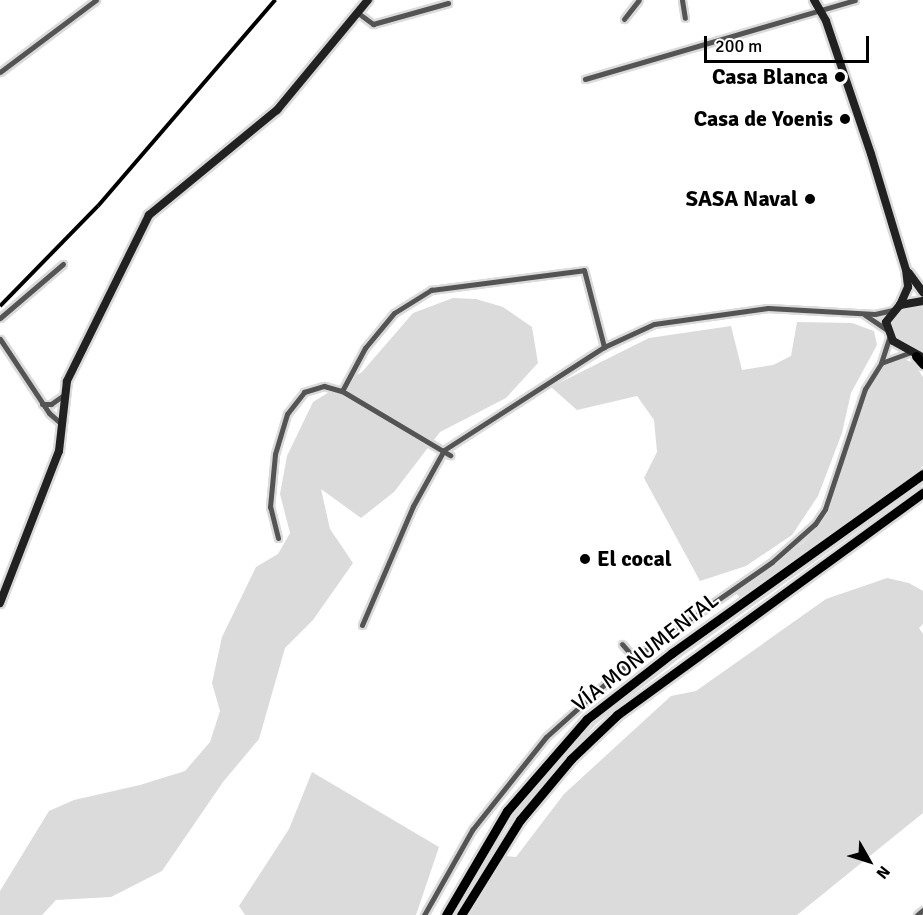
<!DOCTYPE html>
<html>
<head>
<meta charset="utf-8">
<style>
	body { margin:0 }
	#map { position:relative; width:923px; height:915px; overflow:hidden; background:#fff; font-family:Signika,sans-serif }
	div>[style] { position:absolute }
	.green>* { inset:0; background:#dbdbdb }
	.roads { filter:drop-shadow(2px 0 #dbdbdb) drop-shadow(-2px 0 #dbdbdb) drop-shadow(0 2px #dbdbdb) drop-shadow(0 -2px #dbdbdb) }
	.minor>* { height:5px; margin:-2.5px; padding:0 2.5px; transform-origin:2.5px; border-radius:2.5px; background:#545454 }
	.secondary>* { height:8px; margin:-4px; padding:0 4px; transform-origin:4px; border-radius:4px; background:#212121 }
	.motorway>* { height:9px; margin:-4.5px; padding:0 4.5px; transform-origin:4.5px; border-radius:4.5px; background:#000 }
	.rail>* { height:4px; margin-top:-2px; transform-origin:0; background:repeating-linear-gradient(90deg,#fff 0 4.5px,#000 0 9px); box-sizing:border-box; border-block:2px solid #000 }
	.dots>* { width:16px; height:16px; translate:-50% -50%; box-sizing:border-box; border:3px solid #fff; border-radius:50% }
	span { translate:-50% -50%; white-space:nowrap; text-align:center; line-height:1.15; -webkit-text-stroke:4.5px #fff; paint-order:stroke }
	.poi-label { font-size:22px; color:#000; font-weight:700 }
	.right { translate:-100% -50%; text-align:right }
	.left { translate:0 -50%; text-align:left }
	.street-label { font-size:22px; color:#000 }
	.north { position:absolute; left:839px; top:831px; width:60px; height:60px; -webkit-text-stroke:4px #fff; paint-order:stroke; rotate:129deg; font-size:16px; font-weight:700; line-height:24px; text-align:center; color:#000 }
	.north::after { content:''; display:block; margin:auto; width:21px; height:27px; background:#000; clip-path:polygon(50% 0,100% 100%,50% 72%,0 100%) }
	.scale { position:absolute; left:704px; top:36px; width:165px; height:27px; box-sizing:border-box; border:3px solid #000; border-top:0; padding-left:8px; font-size:18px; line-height:21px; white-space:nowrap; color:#000; -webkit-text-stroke:4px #fff; paint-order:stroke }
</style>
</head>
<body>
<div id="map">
	<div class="green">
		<div style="clip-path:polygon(453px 298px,476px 299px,503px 307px,532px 327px,538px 363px,506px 398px,440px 432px,394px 492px,361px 518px,321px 489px,330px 529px,353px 563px,313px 620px,285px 648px,259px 739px,223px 782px,162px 871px,111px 897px,56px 900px,42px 915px,0 915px,0 891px,49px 811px,74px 800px,140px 785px,185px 771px,210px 742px,220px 711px,212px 683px,222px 637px,256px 567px,278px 554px,290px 533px,280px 494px,287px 456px,313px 402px,362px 372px,413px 313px)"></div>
		<div style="clip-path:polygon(923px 307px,923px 352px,896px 339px,891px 325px,905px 309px)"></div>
		<div style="clip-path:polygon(797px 322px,852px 323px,874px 331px,877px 345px,851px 393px,842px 433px,818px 496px,792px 535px,746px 566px,700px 581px,644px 478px,657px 452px,654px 420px,637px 396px,577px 410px,551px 387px,649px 338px,731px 326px,742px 370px,773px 365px,791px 356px)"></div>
		<div style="clip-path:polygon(901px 358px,914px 363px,923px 377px,923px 466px,741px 599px,735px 592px,803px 543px,823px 521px,872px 385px,883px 368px)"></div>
		<div style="clip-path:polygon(923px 480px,923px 485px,681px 657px,596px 724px,507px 827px,457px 915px,450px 915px,502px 825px,590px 722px,676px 655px)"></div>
		<div style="clip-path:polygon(887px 578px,909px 583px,923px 591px,923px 624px,919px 628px,923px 634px,923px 813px,797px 915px,470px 915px,505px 856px,516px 857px,564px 794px,671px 696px,696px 691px,826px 599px)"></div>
		<div style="clip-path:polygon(312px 772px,439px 847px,416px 915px,245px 915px,239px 906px,289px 829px)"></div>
	</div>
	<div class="roads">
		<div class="minor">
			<div style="left:682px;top:0;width:18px;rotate:81deg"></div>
			<div style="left:358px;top:13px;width:19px;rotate:36deg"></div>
			<div style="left:373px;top:24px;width:78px;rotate:-15.6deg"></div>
			<div style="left:624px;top:19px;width:24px;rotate:-52deg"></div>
			<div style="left:0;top:72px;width:120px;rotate:-36.9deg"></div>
			<div style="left:585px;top:79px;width:281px;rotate:-16.3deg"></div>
			<div style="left:865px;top:315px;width:27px;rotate:34deg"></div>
			<div style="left:0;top:318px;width:83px;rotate:-40.6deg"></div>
			<div style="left:0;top:339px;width:89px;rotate:56.5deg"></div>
			<div style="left:49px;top:413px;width:18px;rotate:41deg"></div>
			<div style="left:881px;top:363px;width:30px;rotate:-20deg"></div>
			<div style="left:342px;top:391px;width:49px;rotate:-61.9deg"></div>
			<div style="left:365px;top:348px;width:45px;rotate:-50.4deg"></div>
			<div style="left:394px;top:313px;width:44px;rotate:-31.9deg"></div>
			<div style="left:431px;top:290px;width:154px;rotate:-7.4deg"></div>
			<div style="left:584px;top:270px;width:80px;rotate:75.4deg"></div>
			<div style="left:42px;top:404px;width:9px"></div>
			<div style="left:51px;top:404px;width:16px;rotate:-35deg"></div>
			<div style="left:278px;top:538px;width:32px;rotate:-104deg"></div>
			<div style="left:270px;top:507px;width:53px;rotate:-84.6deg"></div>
			<div style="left:275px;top:454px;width:42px;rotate:-73.3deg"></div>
			<div style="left:287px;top:414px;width:28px;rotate:-52deg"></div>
			<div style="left:304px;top:392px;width:21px;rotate:-17deg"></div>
			<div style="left:324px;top:386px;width:19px;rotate:16deg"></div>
			<div style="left:342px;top:391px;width:126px;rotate:30.7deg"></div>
			<div style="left:362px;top:625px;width:129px;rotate:-66.8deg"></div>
			<div style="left:413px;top:506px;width:64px;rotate:-61deg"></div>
			<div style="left:444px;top:450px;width:190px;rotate:-32.8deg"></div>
			<div style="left:604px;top:347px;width:55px;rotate:-24.7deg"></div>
			<div style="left:654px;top:324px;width:115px;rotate:-8deg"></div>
			<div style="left:768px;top:308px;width:107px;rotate:3.2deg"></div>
			<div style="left:875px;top:314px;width:18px;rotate:-13deg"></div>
			<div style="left:622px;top:644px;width:18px;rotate:49deg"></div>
			<div style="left:424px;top:915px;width:98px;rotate:-60.5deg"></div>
			<div style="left:472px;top:830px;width:119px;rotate:-51.5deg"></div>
			<div style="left:546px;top:737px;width:118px;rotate:-41.9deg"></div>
			<div style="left:634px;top:658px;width:168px;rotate:-34.8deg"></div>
			<div style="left:772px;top:562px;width:57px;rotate:-41.5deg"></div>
			<div style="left:815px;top:524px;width:18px;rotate:-56deg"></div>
			<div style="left:825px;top:509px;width:126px;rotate:-71.6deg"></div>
			<div style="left:865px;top:389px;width:31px;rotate:-58deg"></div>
			<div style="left:881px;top:363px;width:28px;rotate:-72deg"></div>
			<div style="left:917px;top:915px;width:8px;rotate:-40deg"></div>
		</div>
		<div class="secondary">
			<div style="left:814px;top:0;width:24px;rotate:60deg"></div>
			<div style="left:826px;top:21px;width:140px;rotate:71.3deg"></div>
			<div style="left:871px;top:154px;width:121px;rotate:73.2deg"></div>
			<div style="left:906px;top:270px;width:17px;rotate:83deg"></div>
			<div style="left:908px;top:287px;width:20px;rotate:114deg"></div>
			<div style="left:909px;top:273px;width:24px;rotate:54deg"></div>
			<div style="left:922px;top:357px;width:33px;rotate:-151deg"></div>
			<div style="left:893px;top:341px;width:20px;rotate:-110deg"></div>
			<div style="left:886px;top:322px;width:22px;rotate:-51deg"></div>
			<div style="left:900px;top:305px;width:23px;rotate:-10deg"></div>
			<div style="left:0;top:603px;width:163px;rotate:-68.8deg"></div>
			<div style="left:59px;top:451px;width:70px;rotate:-83.5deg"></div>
			<div style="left:67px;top:381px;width:185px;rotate:-63.7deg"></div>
			<div style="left:149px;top:215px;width:166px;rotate:-39.4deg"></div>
			<div style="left:277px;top:110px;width:143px;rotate:-50.4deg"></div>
		</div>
		<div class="motorway">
			<div style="left:916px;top:356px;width:11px;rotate:49deg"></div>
			<div style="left:446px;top:915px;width:121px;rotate:-59.6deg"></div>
			<div style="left:507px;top:811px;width:122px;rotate:-49deg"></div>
			<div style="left:587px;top:719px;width:108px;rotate:-37.8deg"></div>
			<div style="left:672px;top:653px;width:308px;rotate:-35.5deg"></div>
			<div style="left:461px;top:915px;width:112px;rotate:-58.2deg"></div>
			<div style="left:520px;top:820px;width:80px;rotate:-50.1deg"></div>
			<div style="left:571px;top:759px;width:64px;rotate:-43.7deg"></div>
			<div style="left:617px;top:715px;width:378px;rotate:-36deg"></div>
		</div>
	</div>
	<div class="rail">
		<div style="left:0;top:306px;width:140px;rotate:-45.6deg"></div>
		<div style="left:98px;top:206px;width:272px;rotate:-49.3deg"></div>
	</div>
	<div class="dots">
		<div style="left:840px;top:77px;background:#000"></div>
		<div style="left:845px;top:119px;background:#000"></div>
		<div style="left:810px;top:199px;background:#000"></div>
		<div style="left:585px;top:559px;background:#000"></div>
	</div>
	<div class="poi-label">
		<span class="right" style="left:828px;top:77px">Casa Blanca</span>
		<span class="right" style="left:833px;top:119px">Casa de Yoenis</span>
		<span class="right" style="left:798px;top:199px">SASA Naval</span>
		<span class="left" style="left:597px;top:559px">El cocal</span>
	</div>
	<div class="street-label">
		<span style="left:645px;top:652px;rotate:-38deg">VÍA MONUMENTAL</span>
	</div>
	<div class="north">N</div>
	<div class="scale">200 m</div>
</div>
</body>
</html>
